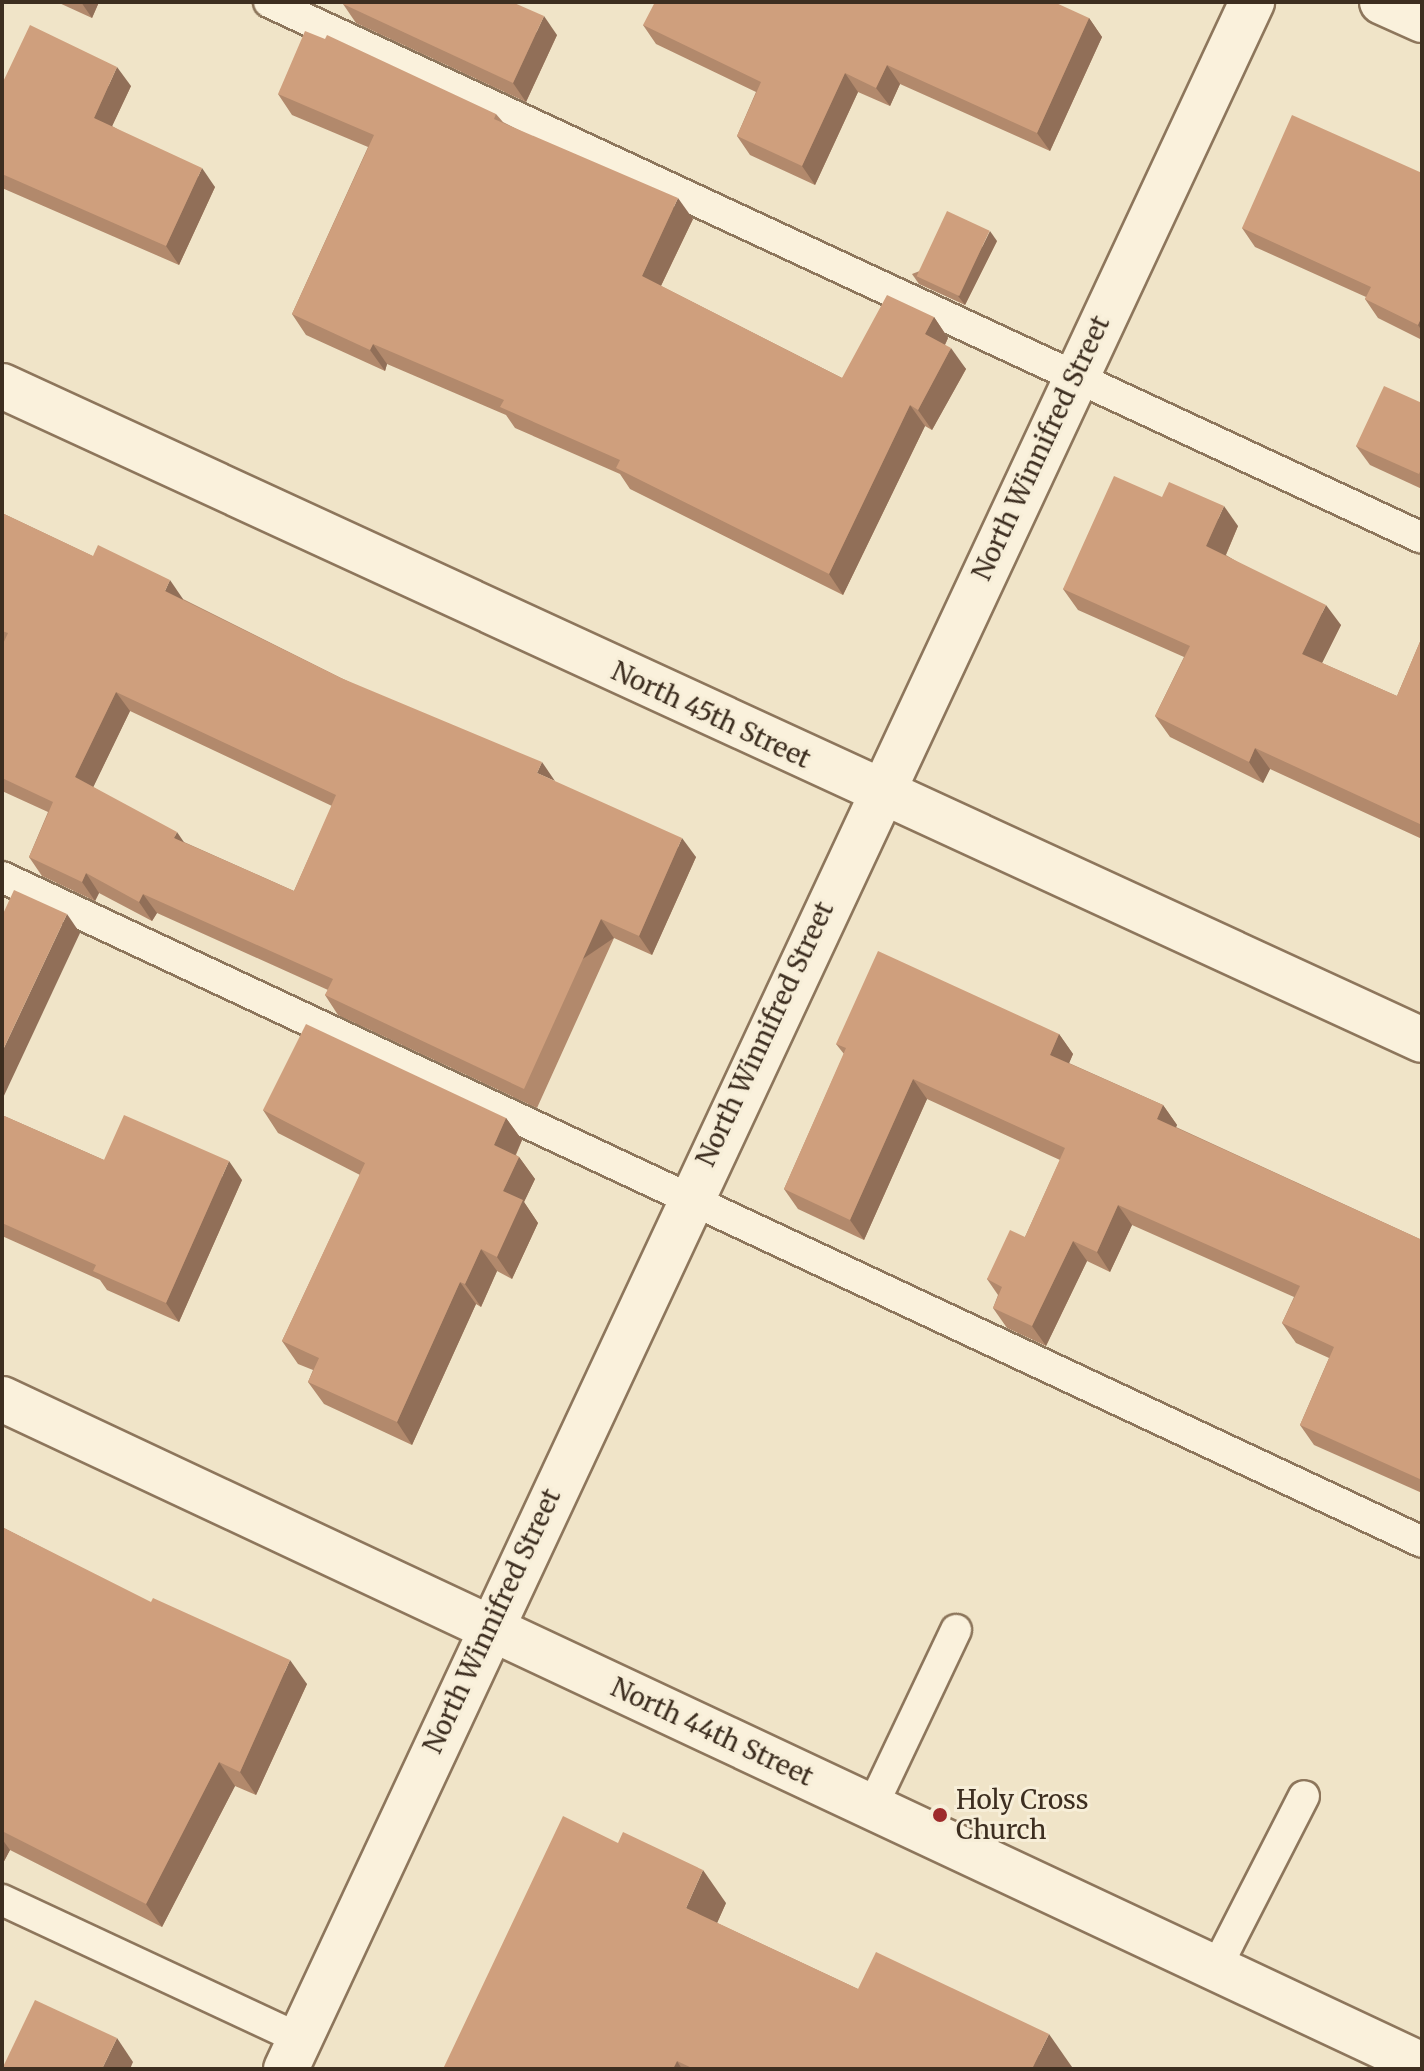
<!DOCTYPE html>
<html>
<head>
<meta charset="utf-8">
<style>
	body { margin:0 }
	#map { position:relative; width:1424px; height:2071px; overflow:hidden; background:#f0e4c8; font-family:Merriweather,serif }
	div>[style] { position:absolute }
	.roads { filter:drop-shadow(2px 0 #8d765c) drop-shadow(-2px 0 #8d765c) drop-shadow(0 2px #8d765c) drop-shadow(0 -2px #8d765c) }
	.service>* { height:30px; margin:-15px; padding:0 15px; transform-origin:15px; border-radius:15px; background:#faf1dc }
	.minor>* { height:44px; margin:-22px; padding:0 22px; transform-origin:22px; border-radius:22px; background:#faf1dc }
	.tertiary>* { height:44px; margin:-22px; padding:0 22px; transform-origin:22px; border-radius:22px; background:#faf1dc }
	.wall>* { inset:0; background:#b2896c }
	.shaded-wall>* { inset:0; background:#916f58; transform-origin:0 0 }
	.building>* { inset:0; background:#cf9f7d; transform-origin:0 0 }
	.dots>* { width:22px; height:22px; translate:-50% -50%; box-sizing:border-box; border:4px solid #f7eed8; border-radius:50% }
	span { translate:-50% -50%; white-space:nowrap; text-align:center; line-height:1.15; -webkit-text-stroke:6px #f7eed8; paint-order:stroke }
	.street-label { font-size:26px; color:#3d2e20 }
	.poi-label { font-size:26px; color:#3d2e20 }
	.left { translate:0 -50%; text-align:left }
	.frame { position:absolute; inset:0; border:4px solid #3d2e20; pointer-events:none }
</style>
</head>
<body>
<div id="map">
	<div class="roads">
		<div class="service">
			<div style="left:269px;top:2px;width:1271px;rotate:24.93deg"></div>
			<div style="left:2px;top:877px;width:1568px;rotate:25.09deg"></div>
			<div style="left:872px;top:1807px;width:196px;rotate:-64.6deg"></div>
			<div style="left:2px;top:1900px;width:329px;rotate:25deg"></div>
			<div style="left:1216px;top:1968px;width:193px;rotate:-62.9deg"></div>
		</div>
		<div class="minor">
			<div style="left:2px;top:1399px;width:1568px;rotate:25.13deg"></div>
			<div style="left:286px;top:2069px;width:2282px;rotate:-64.95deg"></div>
		</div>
		<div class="tertiary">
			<div style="left:1382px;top:2px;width:44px;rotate:24.2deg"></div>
			<div style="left:2px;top:386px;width:1563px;rotate:24.73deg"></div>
		</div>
	</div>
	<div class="wall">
		<div style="clip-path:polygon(57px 2px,99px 2px,92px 18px)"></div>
		<div style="clip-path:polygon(343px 4px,557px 35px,526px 102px,356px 23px)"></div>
		<div style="clip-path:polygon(1089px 18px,1102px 37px,1050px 151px,900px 84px,890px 106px,858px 92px,815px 185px,750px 155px,737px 136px,756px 92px,656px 44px,643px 25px)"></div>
		<div style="clip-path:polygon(2px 84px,131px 86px,112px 126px,215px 187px,179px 265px,2px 188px)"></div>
		<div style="clip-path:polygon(278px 94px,496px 114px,503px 122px,693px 219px,661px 286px,842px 378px,934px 317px,948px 338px,945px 345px,966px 369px,932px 430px,925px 426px,843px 595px,630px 489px,620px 474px,515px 428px,506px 415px,387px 364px,385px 371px,306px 335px,292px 314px,368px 147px,292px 115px)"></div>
		<div style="clip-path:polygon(1422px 173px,1422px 340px,1378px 318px,1365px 299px,1366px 297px,1255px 247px,1242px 228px)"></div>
		<div style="clip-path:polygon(997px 241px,965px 305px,919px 284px,912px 274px)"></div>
		<div style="clip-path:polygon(1422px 403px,1422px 489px,1370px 465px,1356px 446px)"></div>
		<div style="clip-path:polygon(1162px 497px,1238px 526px,1226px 555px,1341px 625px,1322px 663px,1397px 696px,1422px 637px,1422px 839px,1270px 769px,1263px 783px,1170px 737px,1155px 716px,1184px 657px,1078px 610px,1063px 589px)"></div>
		<div style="clip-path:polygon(evenodd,2px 513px,183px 599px,341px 678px,555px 782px,696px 857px,652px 955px,614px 938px,537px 1108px,338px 1015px,325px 995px,328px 990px,157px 913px,152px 921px,99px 893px,95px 901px,42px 876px,29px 857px,48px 812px,2px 791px,2px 646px,3px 644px,2px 643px,2px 513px,130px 711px,332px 806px,294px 891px,184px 842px,93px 787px,130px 711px)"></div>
		<div style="clip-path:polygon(1059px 1034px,1073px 1054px,1069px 1063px,1163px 1105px,1177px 1125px,1176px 1127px,1422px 1240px,1422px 1493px,1314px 1445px,1300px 1425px,1329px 1358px,1296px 1343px,1282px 1323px,1294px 1297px,1132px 1225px,1110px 1272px,1087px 1261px,1046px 1346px,1007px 1328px,993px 1308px,998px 1295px,987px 1279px,1025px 1237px,1060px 1160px,927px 1099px,864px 1240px,798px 1209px,784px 1189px,844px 1054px,836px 1044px)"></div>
		<div style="clip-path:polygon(263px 1110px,506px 1118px,522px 1140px,516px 1155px,519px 1157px,535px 1179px,524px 1202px,538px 1223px,512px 1279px,497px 1271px,481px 1307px,476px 1304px,412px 1445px,324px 1404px,308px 1382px,313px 1370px,298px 1364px,282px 1341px,360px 1175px,278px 1133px)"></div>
		<div style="clip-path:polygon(2px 1115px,104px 1160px,242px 1180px,179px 1322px,107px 1290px,100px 1280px,2px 1236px)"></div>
		<div style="clip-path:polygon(2px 1527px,307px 1684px,256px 1795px,235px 1786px,162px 1927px,10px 1850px,2px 1865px)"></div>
		<div style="clip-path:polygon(726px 1903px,717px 1923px,858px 1989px,1072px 2067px,1071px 2069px,443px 2069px)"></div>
	</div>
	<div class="shaded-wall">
		<div style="clip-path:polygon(81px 2px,99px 2px,92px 18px)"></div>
		<div style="clip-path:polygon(544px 16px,557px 35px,526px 102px,513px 83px)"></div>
		<div style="clip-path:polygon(1089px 18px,1102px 37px,1050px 151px,1037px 133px)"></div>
		<div style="clip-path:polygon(887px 65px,900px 84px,890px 106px,876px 88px)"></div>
		<div style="clip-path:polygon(117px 67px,131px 86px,107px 137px,94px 118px)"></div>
		<div style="clip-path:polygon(845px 73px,858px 92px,815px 185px,802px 166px)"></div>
		<div style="clip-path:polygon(202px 168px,215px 187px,179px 265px,166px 246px)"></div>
		<div style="clip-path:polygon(678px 198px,693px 219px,656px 296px,642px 276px)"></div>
		<div style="clip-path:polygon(990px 231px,997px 241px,965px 305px,958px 296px)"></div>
		<div style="clip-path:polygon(1422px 316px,1422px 331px,1418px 325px)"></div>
		<div style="clip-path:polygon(934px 317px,948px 338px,940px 355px,925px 334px)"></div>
		<div style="clip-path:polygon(373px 344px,387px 364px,385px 371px,370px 350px)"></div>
		<div style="clip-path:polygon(951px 348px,966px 369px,932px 430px,918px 410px)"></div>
		<div style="clip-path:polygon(910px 405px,925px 426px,843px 595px,829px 574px)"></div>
		<div style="clip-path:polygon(1224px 506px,1238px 526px,1221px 566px,1206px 546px)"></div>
		<div style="clip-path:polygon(170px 580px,183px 599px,178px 610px,165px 591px)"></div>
		<div style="clip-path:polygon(1326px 605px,1341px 625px,1316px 675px,1302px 654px)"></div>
		<div style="clip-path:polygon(116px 692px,130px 711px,89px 796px,75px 777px)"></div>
		<div style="clip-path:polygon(1255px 748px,1270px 769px,1263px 783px,1249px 762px)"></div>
		<div style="clip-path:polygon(542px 762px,555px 781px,537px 773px)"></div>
		<div style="clip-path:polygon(177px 832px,190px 851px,174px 838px)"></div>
		<div style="clip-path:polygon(682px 838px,696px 857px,652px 955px,639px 936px)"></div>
		<div style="clip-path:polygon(86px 873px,99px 893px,95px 901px,82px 882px)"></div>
		<div style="clip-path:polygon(143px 894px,157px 913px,152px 921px,139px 902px)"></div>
		<div style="clip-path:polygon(67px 914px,80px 933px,2px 1100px,2px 1052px)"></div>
		<div style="left:601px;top:919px;width:23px;height:187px;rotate:56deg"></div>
		<div style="clip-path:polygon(1059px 1034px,1073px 1054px,1064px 1075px,1050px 1055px)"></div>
		<div style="clip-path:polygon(913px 1079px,927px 1099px,864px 1240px,850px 1220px)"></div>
		<div style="clip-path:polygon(1163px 1105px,1177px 1125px,1171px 1139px,1157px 1119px)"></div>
		<div style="clip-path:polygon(506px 1118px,522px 1140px,510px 1167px,494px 1145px)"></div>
		<div style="clip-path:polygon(519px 1157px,535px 1179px,524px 1202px,538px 1223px,512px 1279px,497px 1257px,503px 1191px)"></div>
		<div style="clip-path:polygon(229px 1161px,242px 1180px,179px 1322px,166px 1303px)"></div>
		<div style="clip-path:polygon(1118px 1205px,1132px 1225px,1110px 1272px,1097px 1252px)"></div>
		<div style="clip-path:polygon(1073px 1241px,1087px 1261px,1046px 1346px,1032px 1326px)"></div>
		<div style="clip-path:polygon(481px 1249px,497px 1271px,481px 1307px,465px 1284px)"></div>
		<div style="clip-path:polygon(460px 1282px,476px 1304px,412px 1445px,397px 1422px)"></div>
		<div style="clip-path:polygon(290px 1660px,307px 1684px,256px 1795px,240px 1772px)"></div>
		<div style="clip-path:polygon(219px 1762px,235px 1786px,162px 1927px,146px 1904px)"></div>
		<div style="clip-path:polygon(2px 1839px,10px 1850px,2px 1865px)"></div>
		<div style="clip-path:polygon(703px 1870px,726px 1903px,709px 1941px,686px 1908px)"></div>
		<div style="clip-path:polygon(1049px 2034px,1072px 2067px,1071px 2069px,1032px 2069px)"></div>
		<div style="clip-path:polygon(117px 2038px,133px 2062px,130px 2069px,102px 2069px)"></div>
		<div style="clip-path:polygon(677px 2061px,682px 2069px,673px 2069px)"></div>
	</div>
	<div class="building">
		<div style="clip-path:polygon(344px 2px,512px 2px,544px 16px,513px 83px,343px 4px)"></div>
		<div style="clip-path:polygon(655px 2px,1054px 2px,1089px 18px,1037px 133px,887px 65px,876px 88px,845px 73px,802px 166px,737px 136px,761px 82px,643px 25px)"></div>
		<div style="clip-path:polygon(30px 25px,117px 67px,94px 118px,202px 168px,166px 246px,2px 174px,2px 84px)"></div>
		<div style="clip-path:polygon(305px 31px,325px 39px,327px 35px,496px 114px,494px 119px,678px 198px,642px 276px,842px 378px,887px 295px,934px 317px,925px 334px,951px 348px,918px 410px,910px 405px,829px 574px,616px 468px,620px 460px,500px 407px,504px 400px,373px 344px,370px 350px,292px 314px,374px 135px,278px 94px)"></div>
		<div style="clip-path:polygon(1292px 115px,1422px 173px,1422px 316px,1418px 325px,1365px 299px,1371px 287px,1242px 228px)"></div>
		<div style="left:947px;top:211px;width:47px;height:72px;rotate:25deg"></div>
		<div style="clip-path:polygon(1384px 386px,1422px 403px,1422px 467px,1419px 474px,1356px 446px)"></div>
		<div style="clip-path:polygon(1114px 476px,1162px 497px,1169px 482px,1224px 506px,1206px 546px,1326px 605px,1302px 654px,1397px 696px,1422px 637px,1422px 825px,1255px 748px,1249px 762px,1155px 716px,1190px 646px,1063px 589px)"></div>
		<div style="clip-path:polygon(evenodd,2px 513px,93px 556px,98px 545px,170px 580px,165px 591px,341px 678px,542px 762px,537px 773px,682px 838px,639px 936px,601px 919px,524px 1089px,325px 995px,333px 979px,143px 894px,139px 902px,86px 873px,82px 882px,29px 857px,53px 802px,2px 778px,2px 646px,8px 633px,2px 631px,2px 513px,116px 692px,336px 795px,294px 891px,174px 838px,177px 832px,75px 777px,116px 692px)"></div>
		<div style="clip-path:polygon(14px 890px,67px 914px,2px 1052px,2px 916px)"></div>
		<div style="clip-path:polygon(878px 951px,1059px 1034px,1050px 1055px,1163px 1105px,1157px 1119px,1422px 1240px,1422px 1480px,1300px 1425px,1334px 1347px,1282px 1323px,1300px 1286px,1118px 1205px,1097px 1252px,1073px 1241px,1032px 1326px,993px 1308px,1002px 1287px,987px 1279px,1010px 1230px,1025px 1237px,1065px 1148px,913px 1079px,850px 1220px,784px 1189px,846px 1048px,836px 1044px)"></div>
		<div style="clip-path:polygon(306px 1024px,506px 1118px,494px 1145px,519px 1157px,503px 1191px,523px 1200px,497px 1257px,481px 1249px,465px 1284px,460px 1282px,397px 1422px,308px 1382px,319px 1358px,282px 1341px,365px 1163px,263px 1110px)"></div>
		<div style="clip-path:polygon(2px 1115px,104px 1160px,124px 1115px,229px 1161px,166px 1303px,93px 1271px,96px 1265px,2px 1223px)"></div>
		<div style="clip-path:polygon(2px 1527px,151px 1602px,153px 1598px,290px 1660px,240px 1772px,219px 1762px,146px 1904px,2px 1831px)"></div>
		<div style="clip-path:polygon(563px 1816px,618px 1843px,623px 1832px,703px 1870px,686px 1908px,858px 1989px,876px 1952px,1049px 2034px,1032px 2069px,694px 2069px,677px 2061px,673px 2069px,443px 2069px)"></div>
		<div style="clip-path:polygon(35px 2000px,117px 2038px,102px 2069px,2px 2069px)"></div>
	</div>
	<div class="dots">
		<div style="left:940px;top:1815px;background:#9e2a2b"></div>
	</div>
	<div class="street-label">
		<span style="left:1041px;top:448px;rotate:-65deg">North Winnifred Street</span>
		<span style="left:711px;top:715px;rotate:25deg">North 45th Street</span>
		<span style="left:765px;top:1034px;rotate:-65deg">North Winnifred Street</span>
		<span style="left:492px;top:1621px;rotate:-65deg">North Winnifred Street</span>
		<span style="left:712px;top:1732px;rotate:25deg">North 44th Street</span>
	</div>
	<div class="poi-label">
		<span class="left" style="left:956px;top:1815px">Holy Cross<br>Church</span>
	</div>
	<div class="frame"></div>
</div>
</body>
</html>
